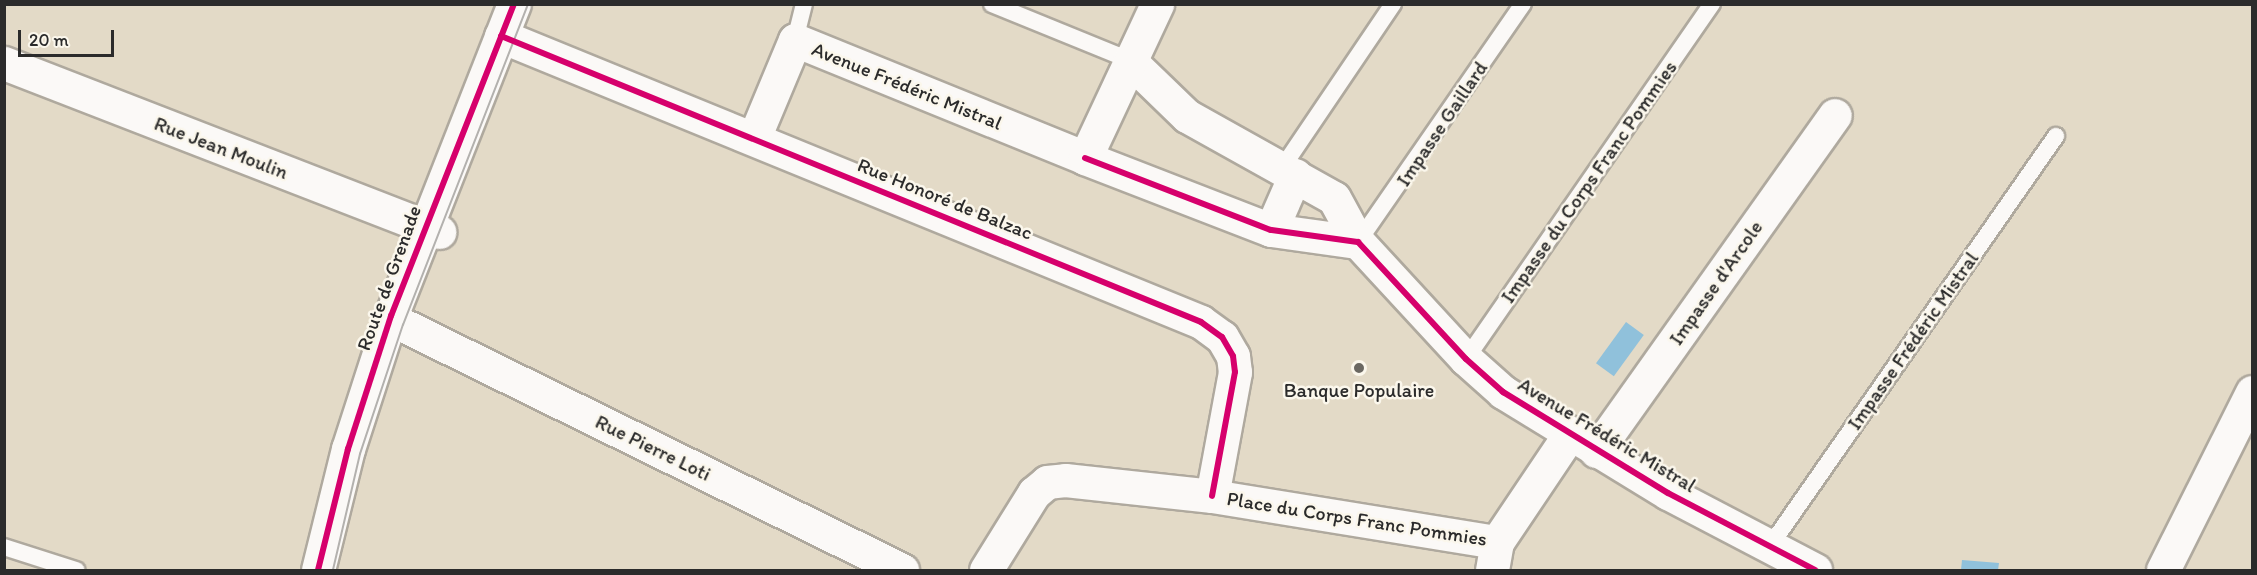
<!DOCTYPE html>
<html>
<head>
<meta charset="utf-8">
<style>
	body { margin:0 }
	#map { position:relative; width:2257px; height:575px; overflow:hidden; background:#e3dac7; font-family:Itim,sans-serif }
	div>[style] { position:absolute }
	.water>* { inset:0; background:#90c1db; transform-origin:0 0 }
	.roads { filter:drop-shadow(2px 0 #afa99e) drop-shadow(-2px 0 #afa99e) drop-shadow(0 2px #afa99e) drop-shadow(0 -2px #afa99e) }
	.service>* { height:16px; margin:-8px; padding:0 8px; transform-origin:8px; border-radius:8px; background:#fbf9f7 }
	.minor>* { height:33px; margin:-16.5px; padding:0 16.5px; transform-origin:16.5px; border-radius:16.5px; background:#fbf9f7 }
	.tertiary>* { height:33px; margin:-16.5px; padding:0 16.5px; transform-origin:16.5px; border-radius:16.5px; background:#fbf9f7 }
	.tram>* { height:1.5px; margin:-0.75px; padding:0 0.75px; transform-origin:0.75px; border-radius:0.75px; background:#b3b1ae }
	.cycleway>* { height:6px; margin:-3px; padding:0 3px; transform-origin:3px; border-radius:3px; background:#d6006c }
	.dots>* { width:16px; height:16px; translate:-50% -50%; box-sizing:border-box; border:3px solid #fbf7ec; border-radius:50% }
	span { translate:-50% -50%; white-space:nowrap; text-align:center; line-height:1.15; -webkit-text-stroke:5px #fbf7ec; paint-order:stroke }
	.street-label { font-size:20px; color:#2b2b2b }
	.poi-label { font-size:20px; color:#2b2b2b }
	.frame { position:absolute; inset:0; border:6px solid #2b2b2b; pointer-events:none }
	.scale { position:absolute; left:18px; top:30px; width:96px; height:27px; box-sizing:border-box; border:3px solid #2b2b2b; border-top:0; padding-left:8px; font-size:18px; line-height:21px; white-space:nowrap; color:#2b2b2b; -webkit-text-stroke:4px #fbf7ec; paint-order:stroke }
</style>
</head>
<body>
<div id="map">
	<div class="water">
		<div style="left:1626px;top:322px;width:22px;height:51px;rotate:36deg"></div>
		<div style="clip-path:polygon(1962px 560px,1999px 563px,1998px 570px,1961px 570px)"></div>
	</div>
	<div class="roads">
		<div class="service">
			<div style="left:992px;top:4px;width:148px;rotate:22.2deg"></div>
			<div style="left:795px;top:40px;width:37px;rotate:-76deg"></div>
			<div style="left:1282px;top:168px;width:198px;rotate:-55.9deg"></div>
			<div style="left:1358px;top:242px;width:290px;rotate:-55.3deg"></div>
			<div style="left:1466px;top:359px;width:432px;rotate:-55.3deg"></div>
			<div style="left:1770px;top:546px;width:500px;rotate:-55.1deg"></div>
			<div style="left:4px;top:547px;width:76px;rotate:17.7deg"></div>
		</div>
		<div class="minor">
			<div style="left:501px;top:36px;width:756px;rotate:22.22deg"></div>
			<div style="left:1201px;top:322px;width:26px;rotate:36deg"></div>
			<div style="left:1222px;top:337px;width:22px;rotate:60deg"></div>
			<div style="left:1233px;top:356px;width:16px;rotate:83deg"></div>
			<div style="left:1235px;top:372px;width:126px;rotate:100.5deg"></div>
			<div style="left:1129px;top:60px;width:81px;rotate:44deg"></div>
			<div style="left:1187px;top:116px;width:168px;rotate:29.2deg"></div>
			<div style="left:1334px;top:198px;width:50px;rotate:61.4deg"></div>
			<div style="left:4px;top:63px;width:467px;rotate:21.2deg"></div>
			<div style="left:754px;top:138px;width:106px;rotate:-67.3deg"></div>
			<div style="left:795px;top:40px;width:313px;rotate:22.1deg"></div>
			<div style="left:1085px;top:158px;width:170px;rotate:-64.9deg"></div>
			<div style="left:1085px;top:158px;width:199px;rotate:21.2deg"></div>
			<div style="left:1271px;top:230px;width:88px;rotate:7.9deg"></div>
			<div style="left:1358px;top:242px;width:159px;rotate:47.3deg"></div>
			<div style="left:1466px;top:359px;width:50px;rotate:41.7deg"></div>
			<div style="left:1503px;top:392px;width:193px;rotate:31.5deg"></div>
			<div style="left:1668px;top:493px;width:166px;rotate:27.6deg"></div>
			<div style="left:1271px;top:230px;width:60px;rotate:-66.4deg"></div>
			<div style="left:403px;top:325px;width:556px;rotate:26.15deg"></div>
			<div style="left:1596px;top:451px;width:412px;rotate:-54.6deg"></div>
			<div style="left:986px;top:570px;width:91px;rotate:-58.1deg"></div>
			<div style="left:1034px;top:493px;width:17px;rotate:-40deg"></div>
			<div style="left:1047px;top:482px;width:18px;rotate:-6deg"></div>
			<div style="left:1065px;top:480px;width:148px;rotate:6.2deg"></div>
			<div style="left:1212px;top:496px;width:289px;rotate:9.2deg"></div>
			<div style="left:1492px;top:570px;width:28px;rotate:-80deg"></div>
			<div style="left:1497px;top:542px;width:129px;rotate:-56.1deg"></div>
			<div style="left:2163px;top:570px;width:199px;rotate:-63.4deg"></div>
		</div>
		<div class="tertiary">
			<div style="left:318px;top:570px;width:125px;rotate:-76.1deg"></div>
			<div style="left:348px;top:449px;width:140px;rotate:-72.1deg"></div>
			<div style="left:391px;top:316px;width:335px;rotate:-68.5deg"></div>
		</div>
	</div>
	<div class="tram">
		<div style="left:318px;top:570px;width:125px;rotate:-76.1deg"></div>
		<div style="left:348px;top:449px;width:140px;rotate:-72.1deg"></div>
		<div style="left:391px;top:316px;width:335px;rotate:-68.5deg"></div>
		<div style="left:333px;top:570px;width:119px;rotate:-76.9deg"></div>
		<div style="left:360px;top:454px;width:136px;rotate:-71.6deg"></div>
		<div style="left:403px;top:325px;width:344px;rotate:-68.7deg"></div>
	</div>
	<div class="cycleway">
		<div style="left:501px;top:36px;width:756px;rotate:22.22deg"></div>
		<div style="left:1201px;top:322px;width:26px;rotate:36deg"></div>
		<div style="left:1222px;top:337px;width:22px;rotate:60deg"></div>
		<div style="left:1233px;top:356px;width:16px;rotate:83deg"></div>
		<div style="left:1235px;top:372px;width:126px;rotate:100.5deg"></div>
		<div style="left:1085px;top:158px;width:199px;rotate:21.2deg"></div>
		<div style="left:1271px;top:230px;width:88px;rotate:7.9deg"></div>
		<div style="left:1358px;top:242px;width:159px;rotate:47.3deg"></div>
		<div style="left:1466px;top:359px;width:50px;rotate:41.7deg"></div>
		<div style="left:1503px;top:392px;width:193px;rotate:31.5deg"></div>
		<div style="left:1668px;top:493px;width:166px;rotate:27.6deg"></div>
		<div style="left:318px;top:570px;width:125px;rotate:-76.1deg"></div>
		<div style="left:348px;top:449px;width:140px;rotate:-72.1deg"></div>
		<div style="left:391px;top:316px;width:335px;rotate:-68.5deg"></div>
	</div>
	<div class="dots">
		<div style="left:1359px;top:368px;background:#6b6862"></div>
	</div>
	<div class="street-label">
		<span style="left:907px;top:86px;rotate:22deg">Avenue Frédéric Mistral</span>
		<span style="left:1442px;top:124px;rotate:-56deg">Impasse Gaillard</span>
		<span style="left:221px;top:148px;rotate:21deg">Rue Jean Moulin</span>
		<span style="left:1589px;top:182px;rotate:-55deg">Impasse du Corps Franc Pommies</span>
		<span style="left:945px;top:199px;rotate:22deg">Rue Honoré de Balzac</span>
		<span style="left:389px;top:278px;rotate:-70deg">Route de Grenade</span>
		<span style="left:1716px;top:283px;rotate:-55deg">Impasse d'Arcole</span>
		<span style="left:1913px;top:341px;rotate:-55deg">Impasse Frédéric Mistral</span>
		<span style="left:1607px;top:435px;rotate:31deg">Avenue Frédéric Mistral</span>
		<span style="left:653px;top:448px;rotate:26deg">Rue Pierre Loti</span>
		<span style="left:1357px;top:519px;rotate:9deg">Place du Corps Franc Pommies</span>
	</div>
	<div class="poi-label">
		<span style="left:1359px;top:390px">Banque Populaire</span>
	</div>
	<div class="frame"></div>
	<div class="scale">20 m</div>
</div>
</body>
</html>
